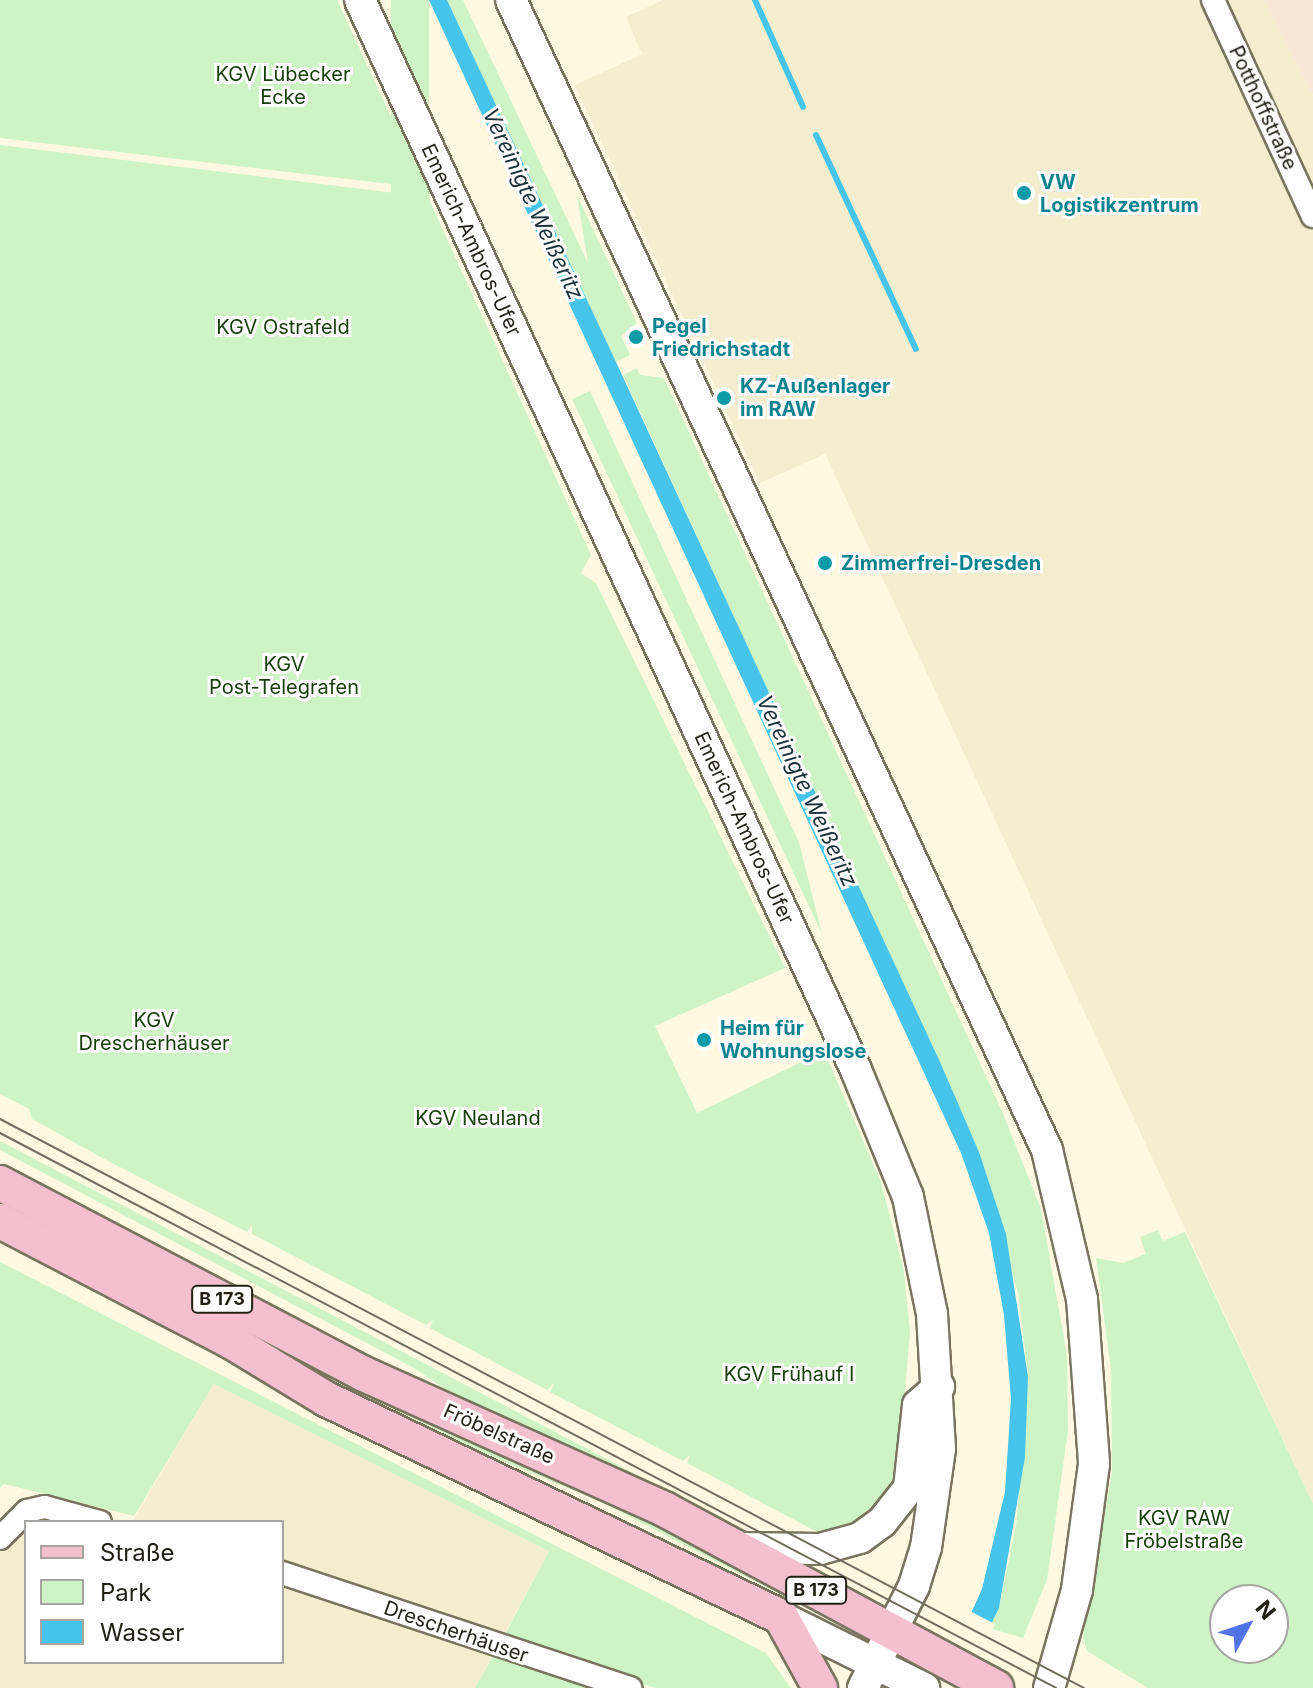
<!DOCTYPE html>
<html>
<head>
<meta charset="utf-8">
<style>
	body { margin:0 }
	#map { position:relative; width:1313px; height:1688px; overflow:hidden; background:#fff9e1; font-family:Inter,sans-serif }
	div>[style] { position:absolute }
	.built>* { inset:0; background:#f4edce }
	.industrial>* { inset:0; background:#f7e9d5 }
	.green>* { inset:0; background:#cef4c5; transform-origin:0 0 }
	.water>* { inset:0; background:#46c4eb }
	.pier>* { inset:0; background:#fff9e1 }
	.stream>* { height:6px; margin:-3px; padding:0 3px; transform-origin:3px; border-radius:3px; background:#46c4eb }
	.roads { filter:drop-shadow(2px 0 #79745f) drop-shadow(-2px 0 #79745f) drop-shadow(0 2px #79745f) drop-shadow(0 -2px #79745f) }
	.minor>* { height:22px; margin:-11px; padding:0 11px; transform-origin:11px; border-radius:11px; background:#fff }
	.secondary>* { height:30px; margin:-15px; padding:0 15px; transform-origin:15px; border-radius:15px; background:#fff }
	.primary>* { height:34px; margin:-17px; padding:0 17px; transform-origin:17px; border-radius:17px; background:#f4c0d0 }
	.tram>* { height:2px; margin:-1px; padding:0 1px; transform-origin:1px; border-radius:1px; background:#716e5f }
	.dots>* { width:22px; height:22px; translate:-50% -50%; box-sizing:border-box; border:4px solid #fff; border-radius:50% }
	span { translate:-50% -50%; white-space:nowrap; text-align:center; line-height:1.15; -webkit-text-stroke:6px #fff; paint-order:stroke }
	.shield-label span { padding:2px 6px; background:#fff; border:2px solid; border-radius:6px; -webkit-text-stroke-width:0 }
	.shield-label { font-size:18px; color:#211f16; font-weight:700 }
	.park-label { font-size:20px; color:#163e0a }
	.street-label { font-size:20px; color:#211f16 }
	.culture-label { font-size:20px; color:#0d838f; font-weight:700 }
	.left { translate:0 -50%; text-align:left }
	.water-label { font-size:22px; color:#1a2f37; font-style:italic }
	.legend { position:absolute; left:24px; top:1520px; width:260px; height:144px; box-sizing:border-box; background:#fff; border:2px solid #a6a5a2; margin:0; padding:10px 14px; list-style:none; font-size:24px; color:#211f16 }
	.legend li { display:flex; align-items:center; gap:16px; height:40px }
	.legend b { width:40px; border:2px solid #a6a5a2 }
	.north { position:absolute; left:1209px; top:1584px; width:80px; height:80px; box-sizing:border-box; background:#fff; border:2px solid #a6a5a2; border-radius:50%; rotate:50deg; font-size:22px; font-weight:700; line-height:32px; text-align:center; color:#211f16 }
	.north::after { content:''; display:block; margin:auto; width:28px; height:36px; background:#5272e7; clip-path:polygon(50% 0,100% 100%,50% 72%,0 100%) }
</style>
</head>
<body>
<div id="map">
	<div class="built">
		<div style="clip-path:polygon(663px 0,1263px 0,1313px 96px,1313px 1504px,825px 454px,760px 483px,575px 85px,642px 54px,626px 17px)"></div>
		<div style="clip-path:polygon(214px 1384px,549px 1551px,475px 1688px,0 1688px,0 1538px,27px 1511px,100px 1522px,26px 1522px,26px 1662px,282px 1662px,282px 1522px,132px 1522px)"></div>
	</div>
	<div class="industrial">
		<div style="clip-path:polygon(1263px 0,1313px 0,1313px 96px)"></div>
	</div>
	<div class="green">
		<div style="clip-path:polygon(0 0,337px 0,424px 188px,0 138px)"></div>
		<div style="left:391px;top:0;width:38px;height:424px"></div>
		<div style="clip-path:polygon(447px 0,463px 0,588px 263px,577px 195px,637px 323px,621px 336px,630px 355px,616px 362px)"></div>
		<div style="clip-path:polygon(0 145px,428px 197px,591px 555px,581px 573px,596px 583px,785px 968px,655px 1026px,697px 1113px,824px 1051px,881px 1182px,904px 1272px,910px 1332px,900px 1449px,892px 1482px,873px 1507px,843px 1528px,821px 1534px,687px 1463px,690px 1455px,683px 1461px,550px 1392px,554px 1383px,547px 1390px,430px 1328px,433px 1320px,426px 1325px,252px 1234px,252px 1225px,247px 1232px,108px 1161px,32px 1119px,29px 1109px,0 1094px)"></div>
		<div style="clip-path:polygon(637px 368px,640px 375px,664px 378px,1002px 1111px,1041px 1209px,1067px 1355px,1068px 1431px,1047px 1580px,1023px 1638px,989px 1628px,999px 1608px,1016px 1526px,1028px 1377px,1019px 1297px,979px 1152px,623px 375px)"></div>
		<div style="clip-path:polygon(590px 391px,799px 842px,822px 934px,572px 399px)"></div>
		<div style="clip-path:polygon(0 1141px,748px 1533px,469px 1405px,414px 1368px,0 1150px)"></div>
		<div style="clip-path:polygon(evenodd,1158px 1230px,1163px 1241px,1185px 1232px,1313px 1504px,1313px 1688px,1148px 1688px,1087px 1651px,1083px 1637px,1112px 1473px,1111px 1370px,1096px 1258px,1123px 1263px,1146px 1254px,1140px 1237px,1158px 1230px,1225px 1600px,1273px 1600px,1273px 1648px,1225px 1648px,1225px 1600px)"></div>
		<div style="clip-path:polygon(0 1262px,766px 1653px,791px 1688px,656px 1688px,502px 1640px,549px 1551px,214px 1384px,134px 1516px,4px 1484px,0 1488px)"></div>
		<div style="clip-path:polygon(189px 1295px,844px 1616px,839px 1625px,605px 1504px,484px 1453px,277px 1352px)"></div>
		<div style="clip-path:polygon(493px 1656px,598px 1688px,475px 1688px)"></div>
	</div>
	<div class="water">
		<div style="clip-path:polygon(429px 0,447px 0,616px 362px,940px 1062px,979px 1152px,1006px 1234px,1028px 1377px,1025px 1457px,999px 1608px,960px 1688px,937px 1688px,982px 1589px,1005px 1492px,1011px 1399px,1004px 1315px,989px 1233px,961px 1153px)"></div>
	</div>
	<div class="pier">
		<div style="clip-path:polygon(968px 1610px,995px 1624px,964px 1688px,933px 1688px)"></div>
	</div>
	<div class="stream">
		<div style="left:755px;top:0;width:117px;rotate:65.8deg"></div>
		<div style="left:816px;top:135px;width:236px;rotate:65deg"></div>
	</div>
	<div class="roads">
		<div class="minor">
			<div style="left:1213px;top:0;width:238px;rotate:65.2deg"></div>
			<div style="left:0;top:1538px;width:38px;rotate:-45deg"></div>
			<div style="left:27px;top:1511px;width:18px;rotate:-13deg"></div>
			<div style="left:45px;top:1507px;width:57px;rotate:15.3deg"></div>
			<div style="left:282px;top:1573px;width:367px;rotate:18.3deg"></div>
		</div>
		<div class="secondary">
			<div style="left:360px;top:0;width:1179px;rotate:65.13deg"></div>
			<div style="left:856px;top:1070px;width:137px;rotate:67.7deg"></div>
			<div style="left:908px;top:1197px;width:119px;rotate:78.4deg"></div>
			<div style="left:932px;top:1314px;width:135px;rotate:86.6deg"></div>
			<div style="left:940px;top:1449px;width:99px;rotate:98.1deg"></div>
			<div style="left:926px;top:1547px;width:41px;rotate:107.1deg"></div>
			<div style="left:914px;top:1586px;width:114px;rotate:116.6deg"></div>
			<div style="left:511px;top:0;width:1269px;rotate:65.01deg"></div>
			<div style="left:1047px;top:1150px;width:153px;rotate:76.8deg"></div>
			<div style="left:1082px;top:1299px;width:165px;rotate:85.8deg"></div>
			<div style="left:1094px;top:1464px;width:127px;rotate:97.7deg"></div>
			<div style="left:1077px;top:1590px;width:102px;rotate:105.9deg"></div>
			<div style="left:738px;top:1548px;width:82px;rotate:0.7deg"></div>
			<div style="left:820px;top:1549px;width:41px;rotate:-15.4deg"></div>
			<div style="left:860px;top:1538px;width:27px;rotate:-36deg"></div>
			<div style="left:882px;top:1522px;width:43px;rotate:-51.5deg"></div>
			<div style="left:909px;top:1488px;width:83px;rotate:-83.8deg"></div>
			<div style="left:918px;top:1405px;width:28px;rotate:-41deg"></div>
			<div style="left:781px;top:1617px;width:160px;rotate:26.4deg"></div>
		</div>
		<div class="primary">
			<div style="left:0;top:1183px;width:411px;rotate:27.7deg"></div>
			<div style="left:364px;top:1374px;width:331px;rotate:24.2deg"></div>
			<div style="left:666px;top:1510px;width:375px;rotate:28.3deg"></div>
			<div style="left:0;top:1221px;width:264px;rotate:27.5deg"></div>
			<div style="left:234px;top:1343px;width:108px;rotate:31.3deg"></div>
			<div style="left:326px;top:1399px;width:505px;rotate:25.6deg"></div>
			<div style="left:781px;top:1617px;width:81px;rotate:61.2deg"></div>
		</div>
	</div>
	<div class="tram">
		<div style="left:0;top:1119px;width:1224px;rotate:27.7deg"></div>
		<div style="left:0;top:1133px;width:1193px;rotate:27.72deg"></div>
	</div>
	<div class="dots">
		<div style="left:1024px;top:193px;background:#0f9aa8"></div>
		<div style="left:636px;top:337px;background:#0f9aa8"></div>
		<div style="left:724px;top:398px;background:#0f9aa8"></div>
		<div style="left:825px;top:563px;background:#0f9aa8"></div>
		<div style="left:704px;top:1040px;background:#0f9aa8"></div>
	</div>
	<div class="shield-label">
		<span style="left:222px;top:1299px">B 173</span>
		<span style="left:816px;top:1590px">B 173</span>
	</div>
	<div class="park-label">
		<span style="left:283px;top:86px">KGV Lübecker<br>Ecke</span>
		<span style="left:283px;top:327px">KGV Ostrafeld</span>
		<span style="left:284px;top:676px">KGV<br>Post-Telegrafen</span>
		<span style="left:154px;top:1032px">KGV<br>Drescherhäuser</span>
		<span style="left:478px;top:1118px">KGV Neuland</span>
		<span style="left:789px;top:1374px">KGV Frühauf I</span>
		<span style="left:1184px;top:1530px">KGV RAW<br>Fröbelstraße</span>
	</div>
	<div class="street-label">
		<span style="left:1263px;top:108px;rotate:65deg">Potthoffstraße</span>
		<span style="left:471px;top:240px;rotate:65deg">Emerich-Ambros-Ufer</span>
		<span style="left:744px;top:828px;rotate:65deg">Emerich-Ambros-Ufer</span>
		<span style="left:499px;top:1434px;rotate:24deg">Fröbelstraße</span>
		<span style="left:456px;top:1632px;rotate:19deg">Drescherhäuser</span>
	</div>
	<div class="culture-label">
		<span class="left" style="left:1040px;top:194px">VW<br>Logistikzentrum</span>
		<span class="left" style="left:652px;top:338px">Pegel<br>Friedrichstadt</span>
		<span class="left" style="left:740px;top:398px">KZ-Außenlager<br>im RAW</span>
		<span class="left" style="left:841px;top:563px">Zimmerfrei-Dresden</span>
		<span class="left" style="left:720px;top:1040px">Heim für<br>Wohnungslose</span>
	</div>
	<div class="water-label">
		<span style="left:533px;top:204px;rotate:65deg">Vereinigte Weißeritz</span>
		<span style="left:807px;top:791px;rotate:65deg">Vereinigte Weißeritz</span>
	</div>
	<ul class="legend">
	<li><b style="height:10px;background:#f4c0d0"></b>Straße</li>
	<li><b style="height:22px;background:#cef4c5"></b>Park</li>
	<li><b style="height:22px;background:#46c4eb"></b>Wasser</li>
	</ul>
	<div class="north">N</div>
</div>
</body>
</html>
